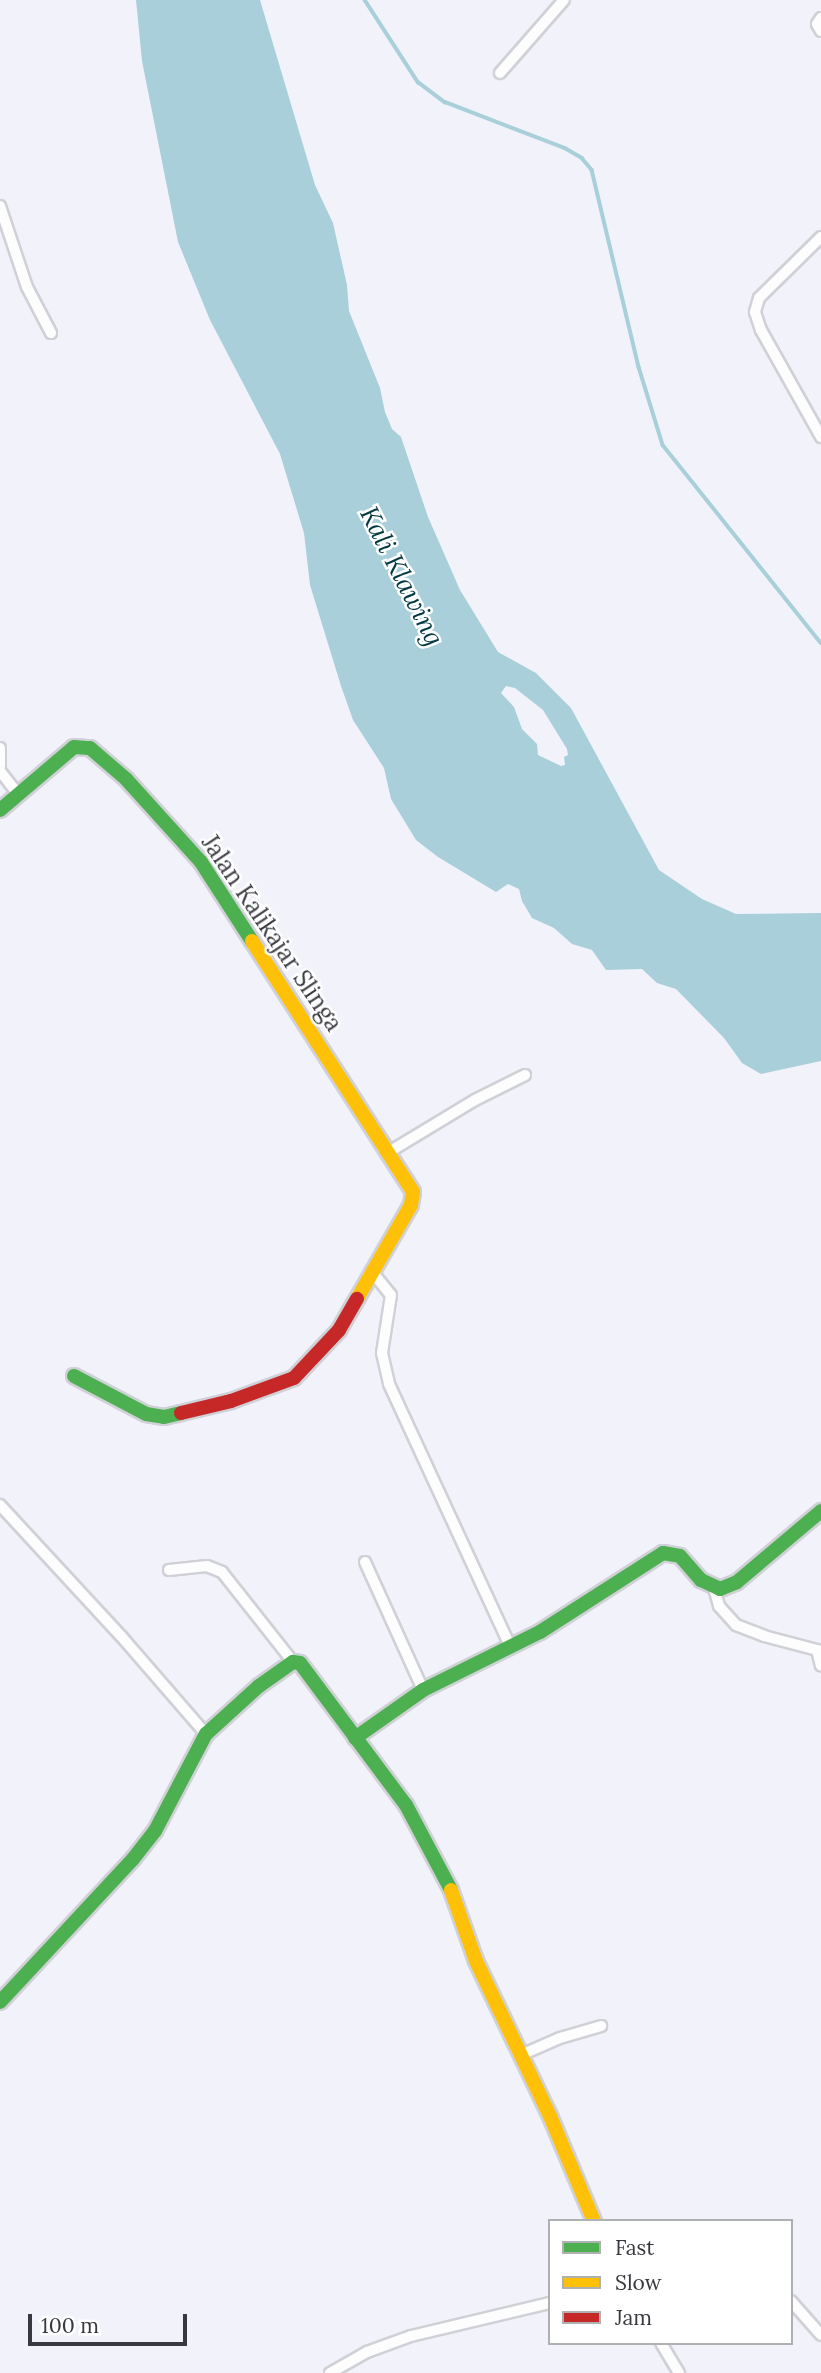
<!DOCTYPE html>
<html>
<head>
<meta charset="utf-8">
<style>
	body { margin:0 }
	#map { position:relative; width:821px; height:2373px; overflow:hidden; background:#f2f3fa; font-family:Lora,serif }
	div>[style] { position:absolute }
	.water>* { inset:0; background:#a8cfda }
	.stream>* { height:3.5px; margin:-1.75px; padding:0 1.75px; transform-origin:1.75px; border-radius:1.75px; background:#a8cfda }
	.roads { filter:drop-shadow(2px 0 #d0d1d7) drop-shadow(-2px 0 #d0d1d7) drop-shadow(0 2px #d0d1d7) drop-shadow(0 -2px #d0d1d7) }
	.street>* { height:10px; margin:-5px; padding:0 5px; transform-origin:5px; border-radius:5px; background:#fdfdfe }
	.fast>* { height:14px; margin:-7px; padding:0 7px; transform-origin:7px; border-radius:7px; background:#4caf50 }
	.slow>* { height:14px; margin:-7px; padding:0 7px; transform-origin:7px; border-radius:7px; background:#ffc107 }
	.jam>* { height:14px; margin:-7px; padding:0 7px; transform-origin:7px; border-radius:7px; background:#c62828 }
	span { translate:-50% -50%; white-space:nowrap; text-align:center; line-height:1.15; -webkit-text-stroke:5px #fff; paint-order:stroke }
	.street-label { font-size:24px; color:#38393f }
	.water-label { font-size:26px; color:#033942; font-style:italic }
	.legend { position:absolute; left:548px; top:2219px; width:245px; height:126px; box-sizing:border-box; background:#fff; border:2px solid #afb0b2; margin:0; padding:9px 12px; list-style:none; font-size:21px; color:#38393f }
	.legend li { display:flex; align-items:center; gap:14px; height:35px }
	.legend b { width:35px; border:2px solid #afb0b2 }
	.scale { position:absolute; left:28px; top:2314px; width:159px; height:32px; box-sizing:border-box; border:4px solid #38393f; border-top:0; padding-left:9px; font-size:21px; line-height:24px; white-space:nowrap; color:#38393f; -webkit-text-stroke:5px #fff; paint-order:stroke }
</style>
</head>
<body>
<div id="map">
	<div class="water">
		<div style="clip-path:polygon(evenodd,136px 0,260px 0,315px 185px,333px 223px,347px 285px,349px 311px,380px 388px,385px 412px,392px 429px,401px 437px,428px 517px,460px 590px,498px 652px,536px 673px,571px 708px,659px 870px,702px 899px,736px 914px,821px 913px,821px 1061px,761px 1074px,742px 1063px,724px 1038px,676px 989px,657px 983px,642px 969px,606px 970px,592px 950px,572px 944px,554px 928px,532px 918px,522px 901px,519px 889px,508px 884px,496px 892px,438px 857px,416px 840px,391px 799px,384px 768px,353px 720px,341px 686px,310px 585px,304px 533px,280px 454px,210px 320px,178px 242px,142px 61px,136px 0,506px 686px,515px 688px,543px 710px,567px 749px,568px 755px,564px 757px,565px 765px,561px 766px,538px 755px,537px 744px,522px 729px,514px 707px,501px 693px,506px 686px)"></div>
	</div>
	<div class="stream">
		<div style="left:365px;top:0;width:98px;rotate:57.1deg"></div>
		<div style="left:418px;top:82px;width:34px;rotate:37deg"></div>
		<div style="left:445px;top:102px;width:129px;rotate:21deg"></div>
		<div style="left:565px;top:148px;width:20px;rotate:30deg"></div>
		<div style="left:582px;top:158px;width:16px;rotate:50deg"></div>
		<div style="left:592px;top:170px;width:203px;rotate:76.6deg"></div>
		<div style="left:639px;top:367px;width:82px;rotate:72.9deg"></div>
		<div style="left:663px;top:445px;width:253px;rotate:51.4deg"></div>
	</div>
	<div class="roads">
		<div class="street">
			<div style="left:821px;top:18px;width:7px;rotate:124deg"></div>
			<div style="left:817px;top:24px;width:8px;rotate:60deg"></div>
			<div style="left:500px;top:73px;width:97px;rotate:-48.8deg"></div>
			<div style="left:0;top:206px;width:85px;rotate:71.6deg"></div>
			<div style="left:27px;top:287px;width:52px;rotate:62.4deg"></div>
			<div style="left:821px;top:237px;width:87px;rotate:135.5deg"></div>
			<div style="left:759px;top:298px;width:15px;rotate:106deg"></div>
			<div style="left:755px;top:312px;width:19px;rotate:72deg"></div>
			<div style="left:761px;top:330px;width:123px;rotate:60.7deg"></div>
			<div style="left:0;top:748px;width:18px;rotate:90deg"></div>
			<div style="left:0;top:771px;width:31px;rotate:52deg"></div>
			<div style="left:389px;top:1152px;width:100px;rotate:-31.2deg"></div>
			<div style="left:475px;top:1100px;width:56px;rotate:-26.6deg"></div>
			<div style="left:373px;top:1273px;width:28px;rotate:51deg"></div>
			<div style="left:391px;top:1295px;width:59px;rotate:98.8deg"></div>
			<div style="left:382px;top:1353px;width:32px;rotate:77deg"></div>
			<div style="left:389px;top:1384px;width:289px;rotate:65.2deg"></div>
			<div style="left:0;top:1505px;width:178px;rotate:47.3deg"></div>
			<div style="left:121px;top:1636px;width:130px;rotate:49.1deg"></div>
			<div style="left:365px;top:1562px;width:141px;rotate:65.6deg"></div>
			<div style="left:169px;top:1570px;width:38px;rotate:-6deg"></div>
			<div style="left:207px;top:1566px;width:16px;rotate:22deg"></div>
			<div style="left:222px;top:1572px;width:115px;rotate:51.7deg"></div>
			<div style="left:714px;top:1588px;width:19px;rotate:74deg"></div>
			<div style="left:719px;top:1606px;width:25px;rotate:48deg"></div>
			<div style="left:736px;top:1625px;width:30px;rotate:21deg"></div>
			<div style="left:764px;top:1636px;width:59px;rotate:14.7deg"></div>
			<div style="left:817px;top:1650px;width:16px;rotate:76deg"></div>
			<div style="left:521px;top:2055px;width:43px;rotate:-23.6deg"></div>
			<div style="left:560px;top:2038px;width:43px;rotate:-16.3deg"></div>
			<div style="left:791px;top:2301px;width:45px;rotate:48.6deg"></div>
			<div style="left:661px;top:2343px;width:35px;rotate:59deg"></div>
			<div style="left:330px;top:2373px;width:43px;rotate:-29.6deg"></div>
			<div style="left:367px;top:2352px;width:47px;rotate:-20deg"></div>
			<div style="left:411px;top:2336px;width:143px;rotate:-13.4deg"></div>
		</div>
		<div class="fast">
			<div style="left:0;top:810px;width:97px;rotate:-40.4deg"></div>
			<div style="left:74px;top:747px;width:16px;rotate:4deg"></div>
			<div style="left:90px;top:748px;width:48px;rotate:40.7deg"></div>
			<div style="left:126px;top:779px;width:112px;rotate:47.9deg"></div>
			<div style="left:201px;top:862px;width:94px;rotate:57.2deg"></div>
			<div style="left:74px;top:1376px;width:81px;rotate:27.8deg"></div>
			<div style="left:146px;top:1414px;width:18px;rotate:9deg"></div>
			<div style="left:164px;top:1417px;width:17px;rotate:-13deg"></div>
			<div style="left:355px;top:1738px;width:83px;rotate:-35.2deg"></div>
			<div style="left:423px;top:1690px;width:131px;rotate:-26.4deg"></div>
			<div style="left:540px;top:1632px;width:146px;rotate:-32.7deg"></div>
			<div style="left:663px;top:1553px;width:17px;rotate:10deg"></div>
			<div style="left:680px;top:1556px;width:32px;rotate:49deg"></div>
			<div style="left:701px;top:1580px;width:21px;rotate:25deg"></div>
			<div style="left:720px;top:1589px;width:18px;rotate:-22deg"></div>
			<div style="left:737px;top:1582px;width:110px;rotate:-40.2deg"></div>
			<div style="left:0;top:2002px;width:195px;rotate:-47.1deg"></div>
			<div style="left:133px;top:1859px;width:36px;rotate:-52deg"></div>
			<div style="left:155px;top:1831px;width:110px;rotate:-62.3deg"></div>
			<div style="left:206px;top:1734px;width:72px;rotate:-42.2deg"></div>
			<div style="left:259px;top:1686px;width:42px;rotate:-35.2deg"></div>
			<div style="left:293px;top:1662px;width:7px;rotate:8deg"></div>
			<div style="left:300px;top:1663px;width:177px;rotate:53.3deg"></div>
			<div style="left:406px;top:1805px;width:96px;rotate:62.1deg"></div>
		</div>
		<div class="slow">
			<div style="left:252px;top:941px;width:298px;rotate:57.3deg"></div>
			<div style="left:413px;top:1192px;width:13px;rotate:99deg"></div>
			<div style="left:411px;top:1205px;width:108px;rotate:119.9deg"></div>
			<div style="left:451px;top:1890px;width:75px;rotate:70.6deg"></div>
			<div style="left:476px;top:1961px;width:172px;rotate:64.5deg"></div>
			<div style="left:550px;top:2116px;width:114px;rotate:67.3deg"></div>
		</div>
		<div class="jam">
			<div style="left:181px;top:1413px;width:51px;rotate:-13.5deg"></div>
			<div style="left:231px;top:1401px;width:67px;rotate:-20.1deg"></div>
			<div style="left:294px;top:1378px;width:66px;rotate:-46.8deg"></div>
			<div style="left:339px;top:1330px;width:36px;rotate:-60deg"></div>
		</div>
	</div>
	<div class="street-label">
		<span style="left:272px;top:933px;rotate:56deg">Jalan Kalikajar Slinga</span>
	</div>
	<div class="water-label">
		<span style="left:402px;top:576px;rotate:63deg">Kali Klawing</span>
	</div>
	<ul class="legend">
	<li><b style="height:9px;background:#4caf50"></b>Fast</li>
	<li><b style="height:9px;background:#ffc107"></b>Slow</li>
	<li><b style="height:9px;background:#c62828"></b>Jam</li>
	</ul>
	<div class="scale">100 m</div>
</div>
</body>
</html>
